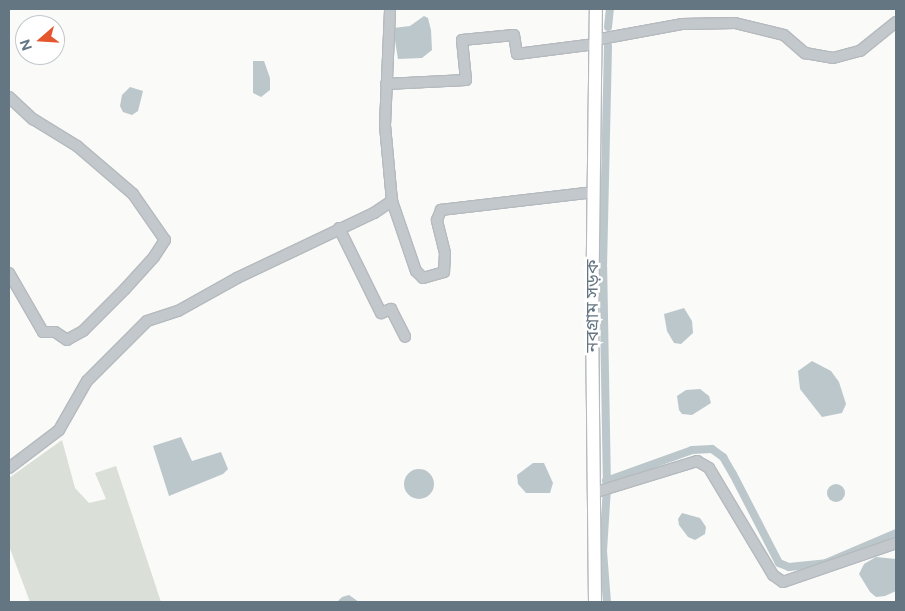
<!DOCTYPE html>
<html>
<head>
<meta charset="utf-8">
<style>
	body { margin:0 }
	#map { position:relative; width:905px; height:611px; overflow:hidden; background:#fafaf8; font-family:Figtree,"Noto Sans Bengali",sans-serif }
	div>[style] { position:absolute }
	.green>* { inset:0; background:#dadfd7 }
	.water>* { inset:0; background:#bbc7cb }
	.round { border-radius:50% }
	.canal>* { height:8px; margin:-4px; padding:0 4px; transform-origin:4px; border-radius:4px; background:#bbc7cb }
	.roads { filter:drop-shadow(1px 0 #b5babe) drop-shadow(-1px 0 #b5babe) drop-shadow(0 1px #b5babe) drop-shadow(0 -1px #b5babe) }
	.minor>* { height:10px; margin:-5px; padding:0 5px; transform-origin:5px; border-radius:5px; background:#c3c8cc }
	.major>* { height:12px; margin:-6px; padding:0 6px; transform-origin:6px; border-radius:6px; background:#fff }
	span { translate:-50% -50%; white-space:nowrap; text-align:center; line-height:1.15; -webkit-text-stroke:5px #fff; paint-order:stroke }
	.street-label { font-size:18px; color:#657683 }
	.frame { position:absolute; inset:0; border:10px solid #657683; pointer-events:none }
	.north { position:absolute; left:15px; top:15px; width:50px; height:50px; box-sizing:border-box; background:#fff; border:1px solid #c1c8cd; border-radius:50%; rotate:251deg; font-size:14px; font-weight:700; line-height:20px; text-align:center; color:#657683 }
	.north::after { content:''; display:block; margin:auto; width:18px; height:22px; background:#e4572e; clip-path:polygon(50% 0,100% 100%,50% 72%,0 100%) }
</style>
</head>
<body>
<div id="map">
	<div class="green">
		<div style="clip-path:polygon(62px 440px,75px 488px,89px 503px,106px 499px,95px 473px,116px 466px,161px 602px,30px 602px,9px 546px,9px 478px)"></div>
	</div>
	<div class="water">
		<div style="clip-path:polygon(424px 16px,428px 18px,431px 30px,432px 50px,422px 58px,398px 59px,393px 28px,410px 26px)"></div>
		<div style="clip-path:polygon(253px 61px,264px 61px,270px 78px,270px 90px,261px 97px,253px 93px)"></div>
		<div style="clip-path:polygon(130px 87px,143px 91px,138px 111px,132px 115px,123px 112px,120px 106px,122px 95px)"></div>
		<div style="clip-path:polygon(684px 308px,692px 321px,693px 333px,681px 344px,674px 343px,667px 331px,664px 314px)"></div>
		<div style="clip-path:polygon(812px 361px,831px 371px,839px 382px,846px 404px,842px 413px,822px 417px,800px 389px,798px 371px)"></div>
		<div style="clip-path:polygon(700px 389px,709px 396px,711px 403px,692px 415px,682px 414px,679px 410px,677px 396px,686px 390px)"></div>
		<div style="clip-path:polygon(181px 437px,192px 461px,221px 452px,228px 469px,223px 474px,169px 496px,153px 446px)"></div>
		<div style="clip-path:polygon(533px 463px,544px 463px,553px 483px,550px 493px,526px 493px,518px 484px,517px 475px)"></div>
		<div class="round" style="left:404px;top:469px;width:30px;height:30px"></div>
		<div class="round" style="left:827px;top:484px;width:18px;height:18px"></div>
		<div style="clip-path:polygon(682px 513px,700px 518px,706px 527px,705px 534px,695px 540px,688px 537px,679px 525px,678px 519px)"></div>
		<div style="clip-path:polygon(876px 557px,896px 559px,896px 591px,885px 596px,876px 597px,870px 592px,859px 574px,864px 564px)"></div>
		<div style="clip-path:polygon(349px 595px,359px 602px,337px 602px,342px 597px)"></div>
	</div>
	<div class="canal">
		<div style="left:608px;top:27px;width:18px;rotate:-84deg"></div>
		<div style="left:606px;top:481px;width:91px;rotate:-19.8deg"></div>
		<div style="left:692px;top:450px;width:20px;rotate:-3deg"></div>
		<div style="left:712px;top:449px;width:14px;rotate:36deg"></div>
		<div style="left:723px;top:457px;width:20px;rotate:60deg"></div>
		<div style="left:733px;top:474px;width:100px;rotate:62.7deg"></div>
		<div style="left:779px;top:563px;width:11px;rotate:22deg"></div>
		<div style="left:789px;top:567px;width:37px;rotate:-6deg"></div>
		<div style="left:826px;top:563px;width:76px;rotate:-23.2deg"></div>
		<div style="left:607px;top:602px;width:51px;rotate:-94.5deg"></div>
		<div style="left:603px;top:551px;width:63px;rotate:-86.4deg"></div>
		<div style="left:607px;top:488px;width:221px;rotate:-91deg"></div>
		<div style="left:603px;top:267px;width:221px;rotate:-88.7deg"></div>
	</div>
	<div class="roads">
		<div class="minor">
			<div style="left:595px;top:40px;width:88px;rotate:-10.4deg"></div>
			<div style="left:682px;top:24px;width:53px;rotate:-1.1deg"></div>
			<div style="left:735px;top:23px;width:50px;rotate:13.8deg"></div>
			<div style="left:784px;top:35px;width:28px;rotate:41deg"></div>
			<div style="left:805px;top:53px;width:28px;rotate:10deg"></div>
			<div style="left:833px;top:58px;width:28px;rotate:-15deg"></div>
			<div style="left:860px;top:51px;width:46px;rotate:-38.9deg"></div>
			<div style="left:386px;top:84px;width:80px;rotate:-2.9deg"></div>
			<div style="left:466px;top:80px;width:40px;rotate:-95.7deg"></div>
			<div style="left:462px;top:40px;width:52px;rotate:-5.5deg"></div>
			<div style="left:514px;top:35px;width:19px;rotate:81deg"></div>
			<div style="left:517px;top:54px;width:79px;rotate:-7.3deg"></div>
			<div style="left:9px;top:97px;width:33px;rotate:43deg"></div>
			<div style="left:33px;top:119px;width:52px;rotate:31.5deg"></div>
			<div style="left:77px;top:146px;width:74px;rotate:40.6deg"></div>
			<div style="left:133px;top:194px;width:56px;rotate:55.2deg"></div>
			<div style="left:165px;top:240px;width:20px;rotate:123deg"></div>
			<div style="left:154px;top:257px;width:43px;rotate:132.2deg"></div>
			<div style="left:125px;top:289px;width:59px;rotate:135deg"></div>
			<div style="left:83px;top:331px;width:18px;rotate:151deg"></div>
			<div style="left:67px;top:340px;width:14px;rotate:-146deg"></div>
			<div style="left:55px;top:332px;width:12px;rotate:180deg"></div>
			<div style="left:43px;top:332px;width:68px;rotate:-120deg"></div>
			<div style="left:392px;top:201px;width:74px;rotate:71.1deg"></div>
			<div style="left:416px;top:271px;width:10px;rotate:45deg"></div>
			<div style="left:423px;top:278px;width:22px;rotate:-16deg"></div>
			<div style="left:444px;top:272px;width:19px;rotate:-87deg"></div>
			<div style="left:445px;top:253px;width:34px;rotate:-104deg"></div>
			<div style="left:437px;top:220px;width:11px;rotate:-68deg"></div>
			<div style="left:441px;top:210px;width:154px;rotate:-6.7deg"></div>
			<div style="left:339px;top:228px;width:95px;rotate:63.7deg"></div>
			<div style="left:381px;top:313px;width:11px;rotate:-22deg"></div>
			<div style="left:391px;top:309px;width:31px;rotate:63deg"></div>
			<div style="left:9px;top:468px;width:63px;rotate:-37.2deg"></div>
			<div style="left:59px;top:430px;width:56px;rotate:-60.3deg"></div>
			<div style="left:87px;top:381px;width:85px;rotate:-45deg"></div>
			<div style="left:147px;top:321px;width:33px;rotate:-18deg"></div>
			<div style="left:178px;top:311px;width:68px;rotate:-29.2deg"></div>
			<div style="left:237px;top:278px;width:152px;rotate:-25.4deg"></div>
			<div style="left:374px;top:213px;width:22px;rotate:-34deg"></div>
			<div style="left:392px;top:201px;width:76px;rotate:-95.3deg"></div>
			<div style="left:385px;top:125px;width:116px;rotate:-87.5deg"></div>
			<div style="left:593px;top:493px;width:109px;rotate:-17.1deg"></div>
			<div style="left:697px;top:461px;width:14px;rotate:30deg"></div>
			<div style="left:709px;top:468px;width:125px;rotate:59.1deg"></div>
			<div style="left:773px;top:575px;width:12px;rotate:35deg"></div>
			<div style="left:783px;top:582px;width:120px;rotate:-19deg"></div>
		</div>
		<div class="major">
			<div style="left:595px;top:602px;width:276px;rotate:-90.6deg"></div>
			<div style="left:592px;top:326px;width:317px;rotate:-89.3deg"></div>
		</div>
	</div>
	<div class="street-label">
		<span style="left:592px;top:306px;rotate:-90deg">নবগ্রাম সড়ক</span>
	</div>
	<div class="frame"></div>
	<div class="north">N</div>
</div>
</body>
</html>
